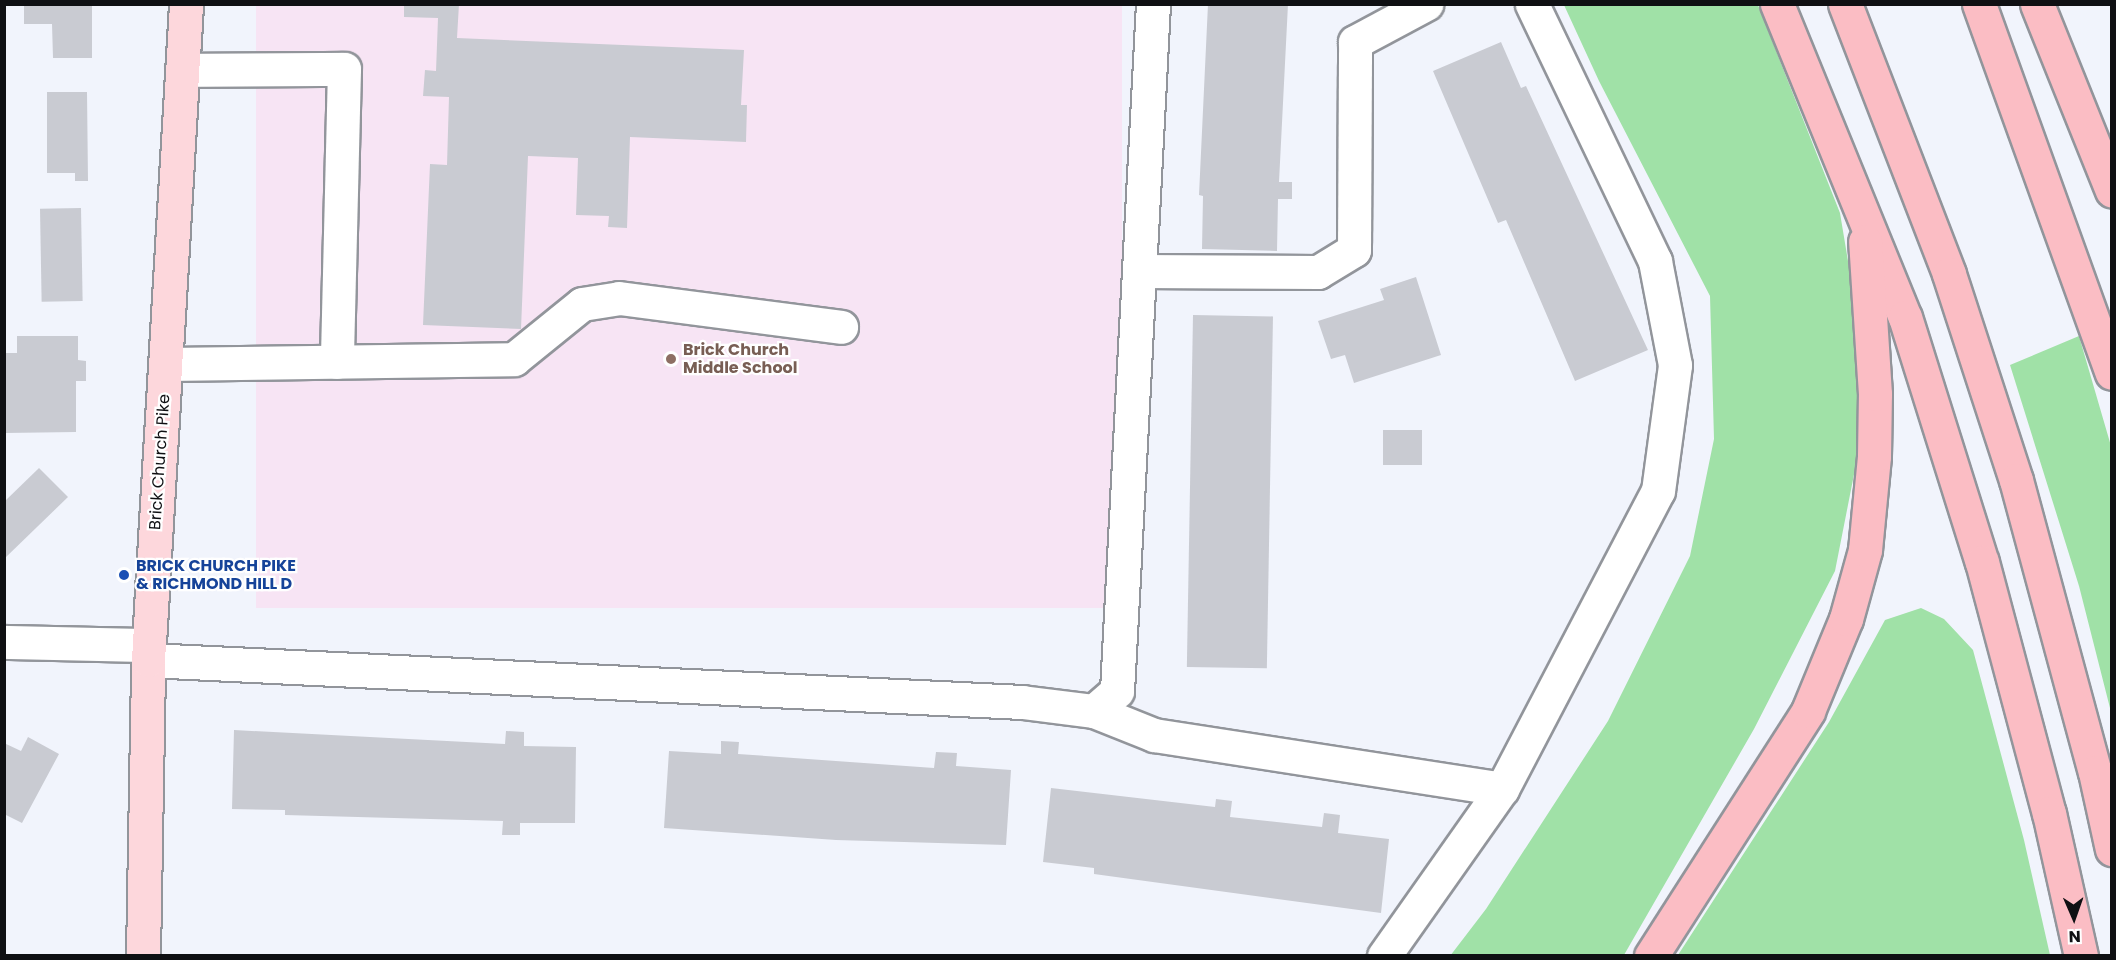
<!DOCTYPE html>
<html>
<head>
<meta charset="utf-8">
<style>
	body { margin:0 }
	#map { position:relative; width:2116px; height:960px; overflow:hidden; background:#f1f4fc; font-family:Poppins,sans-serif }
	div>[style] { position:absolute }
	.education>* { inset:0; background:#f7e4f4; transform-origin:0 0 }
	.green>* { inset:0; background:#a0e1a7 }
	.building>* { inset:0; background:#c9cbd2; transform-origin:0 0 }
	.roads { filter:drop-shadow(2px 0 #92959b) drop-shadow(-2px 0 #92959b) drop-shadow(0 2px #92959b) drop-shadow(0 -2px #92959b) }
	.minor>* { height:33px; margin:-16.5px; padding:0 16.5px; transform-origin:16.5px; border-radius:16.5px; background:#fff }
	.major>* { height:33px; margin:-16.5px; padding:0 16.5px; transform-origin:16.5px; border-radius:16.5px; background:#fdd7dc }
	.highway>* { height:33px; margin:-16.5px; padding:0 16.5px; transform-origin:16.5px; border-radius:16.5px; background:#fbbdc4 }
	.dots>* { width:16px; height:16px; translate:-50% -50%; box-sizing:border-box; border:3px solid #fff; border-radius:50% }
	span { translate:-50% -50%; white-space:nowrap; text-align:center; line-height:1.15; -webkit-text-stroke:4.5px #fff; paint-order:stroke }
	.education-label { font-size:16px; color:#785e54; font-weight:700 }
	.left { translate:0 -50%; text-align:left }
	.street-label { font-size:16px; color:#0f1013 }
	.transit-label { font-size:16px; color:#164399; font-weight:700 }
	.frame { position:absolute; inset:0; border:6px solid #0f1013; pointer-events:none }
	.north { position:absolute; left:2044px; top:888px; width:60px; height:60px; -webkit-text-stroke:4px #fff; paint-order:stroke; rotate:178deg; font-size:16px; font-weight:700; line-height:24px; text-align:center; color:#0f1013 }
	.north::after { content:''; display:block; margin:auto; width:21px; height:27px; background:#0f1013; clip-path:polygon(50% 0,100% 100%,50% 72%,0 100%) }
</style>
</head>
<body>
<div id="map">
	<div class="education">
		<div style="left:256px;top:5px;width:866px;height:603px"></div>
	</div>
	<div class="green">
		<div style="clip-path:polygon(1564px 5px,1758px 5px,1840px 213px,1858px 321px,1859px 449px,1835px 571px,1754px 729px,1624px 955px,1450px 956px,1486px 909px,1608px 721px,1690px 556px,1714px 439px,1710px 296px,1599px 81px)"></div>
		<div style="clip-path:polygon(2079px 336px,2111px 446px,2111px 712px,2079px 586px,2010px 365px)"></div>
		<div style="clip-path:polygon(1921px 608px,1944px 619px,1973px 650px,2024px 840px,2050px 955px,1678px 955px,1829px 722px,1885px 620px)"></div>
	</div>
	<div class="building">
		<div style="clip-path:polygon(24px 4px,92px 4px,92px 58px,53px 58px,52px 24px,24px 24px)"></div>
		<div style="clip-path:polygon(404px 4px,459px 4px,457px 38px,744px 50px,741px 105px,747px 105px,746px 142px,630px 137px,627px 228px,608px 227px,609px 216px,576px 215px,578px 158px,528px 156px,521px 329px,423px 325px,430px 164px,447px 165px,449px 97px,423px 96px,425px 70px,436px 71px,438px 18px,404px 17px)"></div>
		<div style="clip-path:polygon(1208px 4px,1288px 4px,1279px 182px,1292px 182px,1292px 199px,1278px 199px,1277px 251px,1202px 249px,1203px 196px,1199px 195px)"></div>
		<div style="clip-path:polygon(1501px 42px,1521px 88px,1526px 86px,1648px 350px,1575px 381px,1506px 220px,1498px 223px,1433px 71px)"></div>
		<div style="clip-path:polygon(47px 92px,87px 92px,88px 181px,75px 181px,75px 173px,47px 173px)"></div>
		<div style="left:81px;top:208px;width:93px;height:41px;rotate:89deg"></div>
		<div style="clip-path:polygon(1416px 277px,1441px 355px,1354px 383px,1345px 355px,1331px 359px,1318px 321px,1384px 300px,1380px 289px)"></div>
		<div style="left:1193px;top:315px;width:80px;height:352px;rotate:1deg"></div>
		<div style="clip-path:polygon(17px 336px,78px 336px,78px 360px,86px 361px,86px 381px,76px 381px,76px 432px,5px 433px,5px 353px,17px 353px)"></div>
		<div style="left:1383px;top:430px;width:39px;height:35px"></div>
		<div style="clip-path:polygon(39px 468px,68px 497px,4px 559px,4px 502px)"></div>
		<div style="clip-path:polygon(234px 730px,505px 744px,506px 731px,524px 732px,524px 746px,576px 747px,575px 823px,520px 823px,520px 835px,502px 835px,503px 821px,285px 815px,285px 810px,232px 809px)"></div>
		<div style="clip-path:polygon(28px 737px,59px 754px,22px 823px,4px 814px,4px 743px,21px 751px)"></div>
		<div style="clip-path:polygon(721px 741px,739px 742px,738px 754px,934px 768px,936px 752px,957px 753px,956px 766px,1011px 770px,1006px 845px,836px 840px,664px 828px,669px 751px,721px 754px)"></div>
		<div style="clip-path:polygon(1051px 788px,1215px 807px,1216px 799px,1232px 801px,1230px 817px,1322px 827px,1324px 813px,1340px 815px,1338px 833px,1389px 839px,1381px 913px,1094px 874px,1094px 868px,1043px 862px)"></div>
	</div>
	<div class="roads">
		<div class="minor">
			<div style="left:182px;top:70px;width:162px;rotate:-0.4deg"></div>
			<div style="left:344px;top:69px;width:293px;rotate:91.4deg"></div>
			<div style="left:1139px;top:271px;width:179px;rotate:0.3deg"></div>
			<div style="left:1318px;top:272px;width:42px;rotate:-31.4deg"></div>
			<div style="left:1354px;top:250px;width:208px;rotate:-89.7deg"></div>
			<div style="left:1355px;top:42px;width:81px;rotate:-28.2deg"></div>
			<div style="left:166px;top:364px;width:348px;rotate:-0.8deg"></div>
			<div style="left:514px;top:359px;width:87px;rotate:-39deg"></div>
			<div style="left:582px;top:304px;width:37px;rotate:-9deg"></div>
			<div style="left:619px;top:298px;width:224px;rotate:7.4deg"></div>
			<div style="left:4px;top:642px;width:145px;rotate:1.2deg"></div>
			<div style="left:148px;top:660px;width:875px;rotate:2.75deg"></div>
			<div style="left:1022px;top:702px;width:73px;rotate:7.1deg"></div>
			<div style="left:1094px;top:711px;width:30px;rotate:-41deg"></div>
			<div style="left:1117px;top:691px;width:688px;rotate:-87deg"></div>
			<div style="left:1094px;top:711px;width:65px;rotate:21.8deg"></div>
			<div style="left:1154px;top:735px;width:352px;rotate:8.8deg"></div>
			<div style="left:1384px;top:956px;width:204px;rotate:-54.8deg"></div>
			<div style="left:1502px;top:789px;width:336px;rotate:-62.4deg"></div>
			<div style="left:1658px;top:491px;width:127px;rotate:-82.3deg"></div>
			<div style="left:1675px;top:365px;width:106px;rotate:-100.9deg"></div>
			<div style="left:1655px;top:261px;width:285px;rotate:-115.6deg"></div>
		</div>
		<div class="major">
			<div style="left:143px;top:956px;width:296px;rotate:-89deg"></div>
			<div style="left:148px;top:660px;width:657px;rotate:-86.68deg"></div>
		</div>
		<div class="highway">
			<div style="left:1777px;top:4px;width:338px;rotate:67.8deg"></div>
			<div style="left:1905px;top:317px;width:257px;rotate:72.6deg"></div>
			<div style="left:1982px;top:562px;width:260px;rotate:75.1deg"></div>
			<div style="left:2049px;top:813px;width:147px;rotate:77.4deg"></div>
			<div style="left:1845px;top:4px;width:289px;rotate:68.9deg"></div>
			<div style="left:1949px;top:274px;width:217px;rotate:72deg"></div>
			<div style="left:2016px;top:480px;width:302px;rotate:74.9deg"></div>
			<div style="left:2095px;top:772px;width:79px;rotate:77.6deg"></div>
			<div style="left:1979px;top:4px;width:392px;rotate:70.2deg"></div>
			<div style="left:2037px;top:4px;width:201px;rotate:68.1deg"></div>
			<div style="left:1651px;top:956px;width:291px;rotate:-57.3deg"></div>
			<div style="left:1808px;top:711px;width:100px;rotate:-67.6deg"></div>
			<div style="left:1846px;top:619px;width:72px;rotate:-74.6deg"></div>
			<div style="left:1865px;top:550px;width:94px;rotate:-84.5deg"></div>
			<div style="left:1874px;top:456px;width:62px;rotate:-89.1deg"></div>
			<div style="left:1875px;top:394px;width:153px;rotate:-93.7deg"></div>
		</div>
	</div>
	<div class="dots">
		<div style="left:671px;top:359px;background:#8d6e63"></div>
		<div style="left:124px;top:575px;background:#1a4fb4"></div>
	</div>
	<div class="education-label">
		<span class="left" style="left:683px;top:359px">Brick Church<br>Middle School</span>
	</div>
	<div class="street-label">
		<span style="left:160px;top:462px;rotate:-86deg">Brick Church Pike</span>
	</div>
	<div class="transit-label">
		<span class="left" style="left:136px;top:575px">BRICK CHURCH PIKE<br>&amp; RICHMOND HILL D</span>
	</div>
	<div class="frame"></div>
	<div class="north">N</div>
</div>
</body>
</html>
